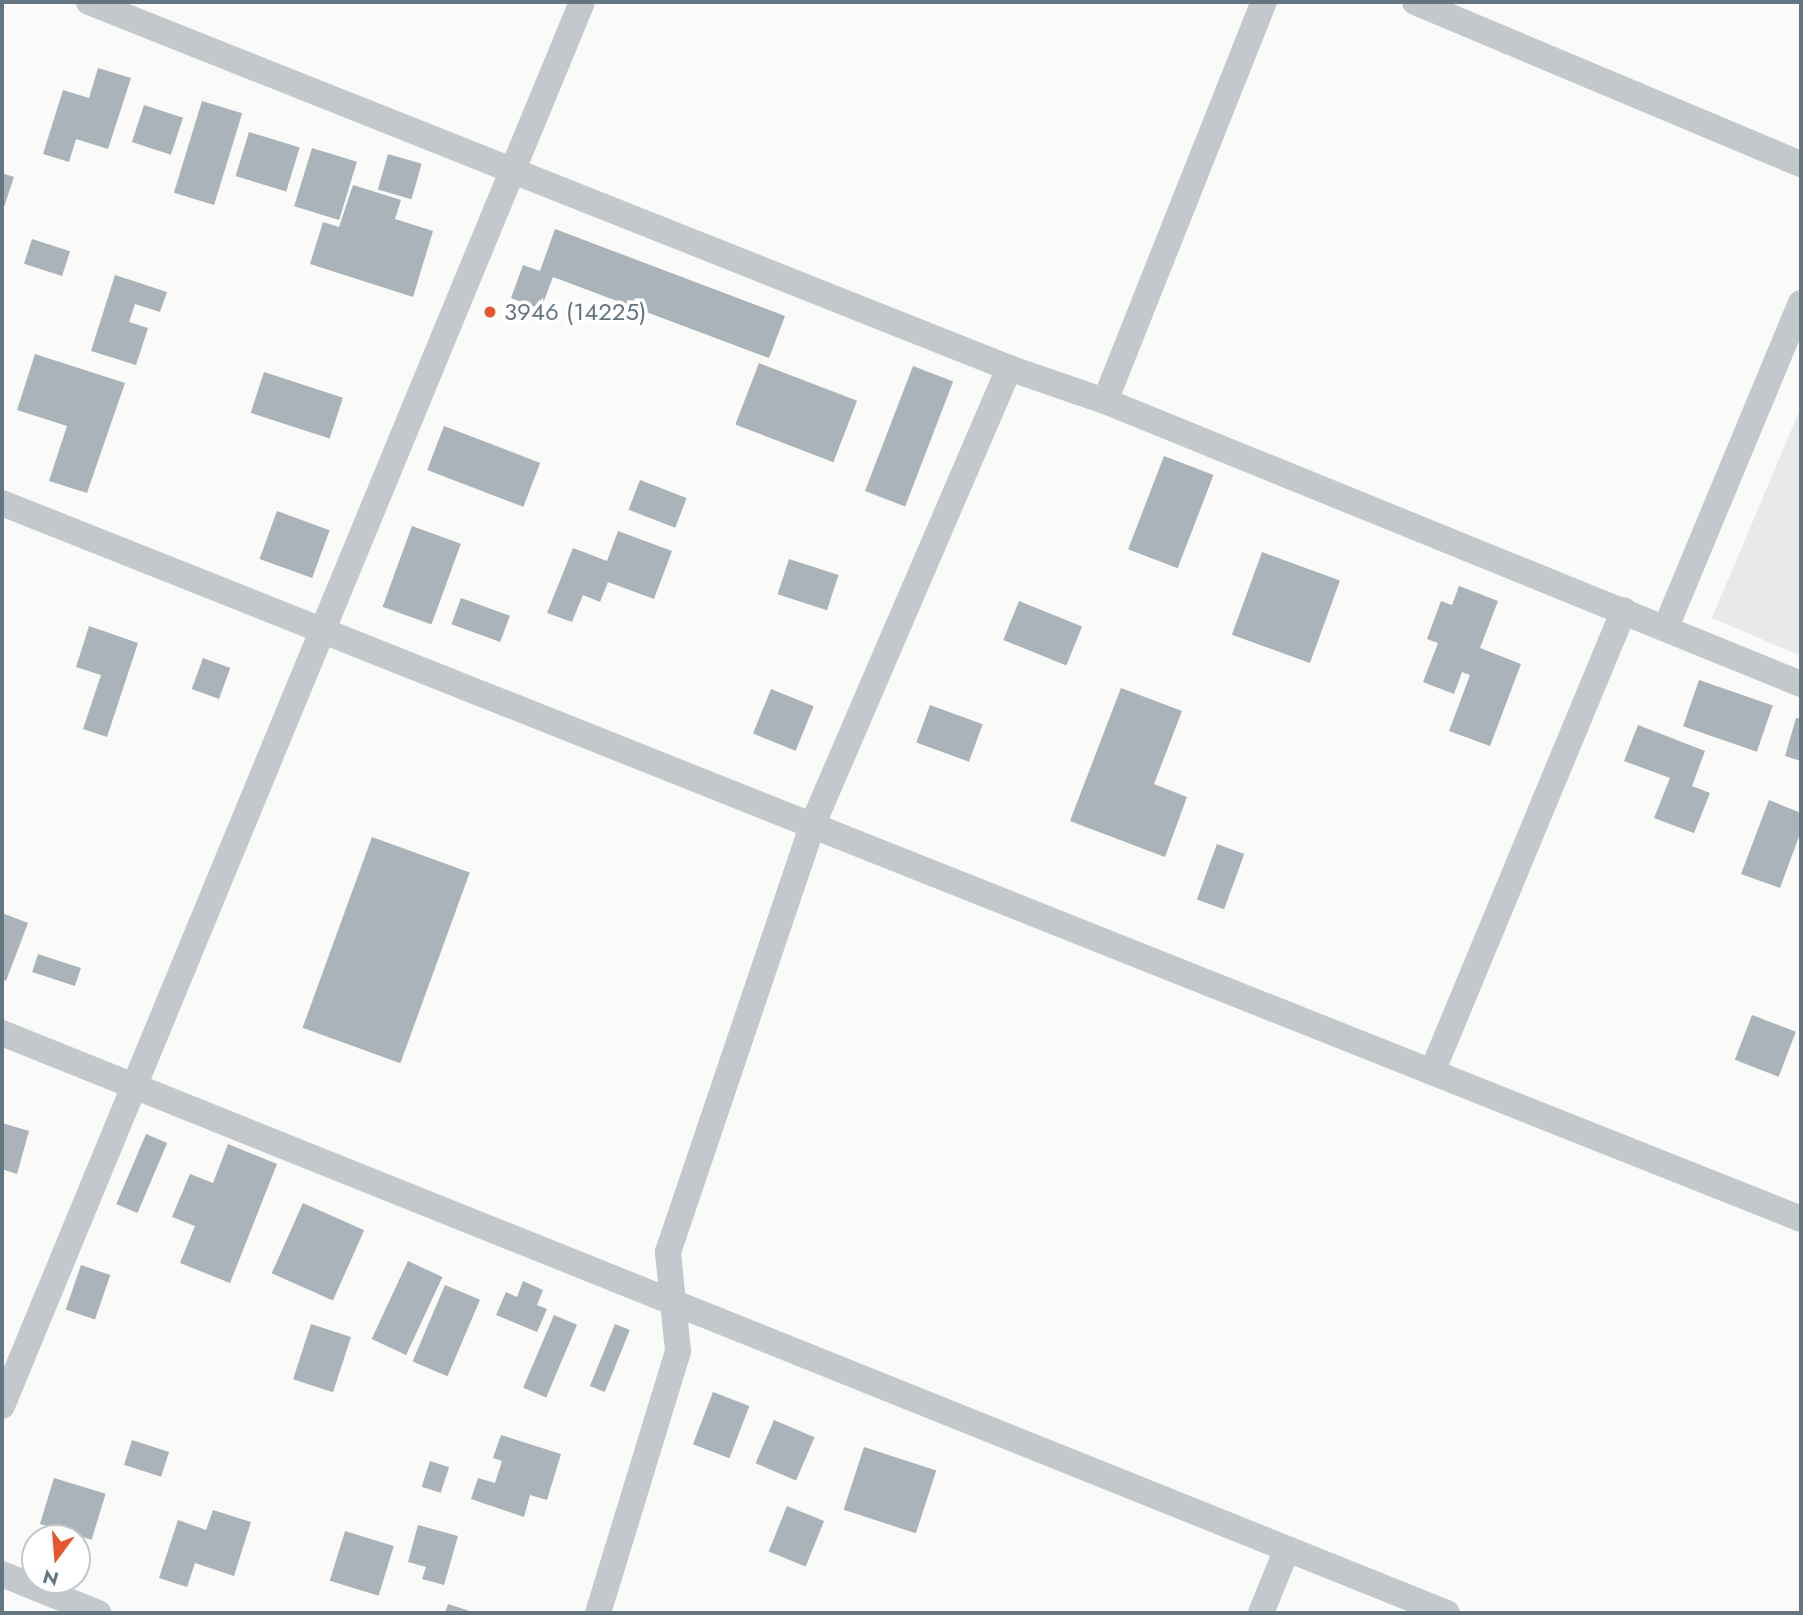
<!DOCTYPE html>
<html>
<head>
<meta charset="utf-8">
<style>
	body { margin:0 }
	#map { position:relative; width:1803px; height:1615px; overflow:hidden; background:#fafaf8; font-family:Jost,sans-serif }
	div>[style] { position:absolute }
	.built>* { inset:0; background:#e8e9e9 }
	.building>* { inset:0; background:#aab3b9; transform-origin:0 0 }
	.street>* { height:26px; margin:-13px; padding:0 13px; transform-origin:13px; border-radius:13px; background:#c3c8cc }
	.dots>* { width:19px; height:19px; translate:-50% -50%; box-sizing:border-box; border:4px solid #fff; border-radius:50% }
	span { translate:-50% -50%; white-space:nowrap; text-align:center; line-height:1.15; -webkit-text-stroke:7px #fff; paint-order:stroke }
	.poi-label { font-size:24px; color:#657683 }
	.left { translate:0 -50%; text-align:left }
	.frame { position:absolute; inset:0; border:4px solid #657683; pointer-events:none }
	.north { position:absolute; left:21px; top:1524px; width:70px; height:70px; box-sizing:border-box; background:#fff; border:2px solid #c1c8cd; border-radius:50%; rotate:196deg; font-size:19px; font-weight:700; line-height:28px; text-align:center; color:#657683 }
	.north::after { content:''; display:block; margin:auto; width:24px; height:32px; background:#e4572e; clip-path:polygon(50% 0,100% 100%,50% 72%,0 100%) }
</style>
</head>
<body>
<div id="map">
	<div class="built">
		<div style="clip-path:polygon(1801px 407px,1801px 656px,1712px 618px)"></div>
	</div>
	<div class="building">
		<div style="clip-path:polygon(98px 68px,131px 78px,108px 149px,76px 139px,69px 162px,43px 154px,63px 90px,89px 98px)"></div>
		<div style="left:202px;top:101px;width:42px;height:96px;rotate:17deg"></div>
		<div style="left:144px;top:105px;width:41px;height:39px;rotate:18deg"></div>
		<div style="left:249px;top:132px;width:53px;height:46px;rotate:17deg"></div>
		<div style="left:312px;top:148px;width:47px;height:61px;rotate:17deg"></div>
		<div style="left:388px;top:154px;width:35px;height:37px;rotate:16deg"></div>
		<div style="clip-path:polygon(2px 173px,14px 177px,2px 213px)"></div>
		<div style="clip-path:polygon(353px 185px,401px 200px,395px 219px,433px 231px,413px 297px,310px 264px,323px 222px,339px 227px)"></div>
		<div style="clip-path:polygon(555px 229px,785px 316px,769px 358px,553px 277px,541px 309px,511px 298px,523px 265px,540px 271px)"></div>
		<div style="left:32px;top:239px;width:40px;height:26px;rotate:18deg"></div>
		<div style="clip-path:polygon(115px 275px,167px 292px,160px 312px,135px 304px,129px 322px,148px 328px,136px 365px,91px 351px)"></div>
		<div style="clip-path:polygon(35px 354px,125px 383px,87px 493px,49px 481px,67px 426px,17px 410px)"></div>
		<div style="left:759px;top:363px;width:105px;height:66px;rotate:21deg"></div>
		<div style="left:913px;top:366px;width:43px;height:134px;rotate:21deg"></div>
		<div style="left:264px;top:372px;width:83px;height:43px;rotate:18deg"></div>
		<div style="left:444px;top:426px;width:103px;height:47px;rotate:21deg"></div>
		<div style="left:1164px;top:456px;width:53px;height:100px;rotate:21deg"></div>
		<div style="left:640px;top:480px;width:50px;height:32px;rotate:21deg"></div>
		<div style="left:277px;top:511px;width:56px;height:51px;rotate:20deg"></div>
		<div style="left:412px;top:526px;width:52px;height:86px;rotate:20deg"></div>
		<div style="clip-path:polygon(618px 531px,672px 551px,654px 599px,608px 582px,600px 602px,583px 595px,572px 622px,547px 613px,573px 548px,607px 561px)"></div>
		<div style="left:1262px;top:552px;width:83px;height:88px;rotate:20deg"></div>
		<div style="left:789px;top:559px;width:52px;height:37px;rotate:18deg"></div>
		<div style="clip-path:polygon(1459px 586px,1498px 601px,1480px 648px,1521px 664px,1490px 746px,1449px 731px,1470px 675px,1462px 672px,1454px 694px,1423px 682px,1438px 643px,1427px 639px,1441px 601px,1452px 605px)"></div>
		<div style="left:461px;top:598px;width:52px;height:28px;rotate:20deg"></div>
		<div style="left:1019px;top:601px;width:68px;height:42px;rotate:22deg"></div>
		<div style="clip-path:polygon(89px 626px,138px 643px,107px 737px,83px 729px,101px 675px,76px 667px)"></div>
		<div style="left:203px;top:658px;width:29px;height:33px;rotate:20deg"></div>
		<div style="left:1699px;top:680px;width:78px;height:49px;rotate:19deg"></div>
		<div style="clip-path:polygon(1121px 688px,1182px 711px,1154px 784px,1187px 797px,1165px 857px,1070px 821px)"></div>
		<div style="left:771px;top:689px;width:46px;height:48px;rotate:22deg"></div>
		<div style="left:930px;top:705px;width:56px;height:40px;rotate:20deg"></div>
		<div style="clip-path:polygon(1796px 718px,1801px 719px,1801px 761px,1785px 756px)"></div>
		<div style="clip-path:polygon(1638px 725px,1705px 751px,1692px 786px,1710px 793px,1694px 833px,1654px 818px,1670px 778px,1624px 761px)"></div>
		<div style="clip-path:polygon(1769px 800px,1801px 813px,1801px 831px,1780px 888px,1741px 874px)"></div>
		<div style="left:372px;top:837px;width:104px;height:203px;rotate:20deg"></div>
		<div style="left:1217px;top:844px;width:29px;height:59px;rotate:20deg"></div>
		<div style="clip-path:polygon(2px 913px,28px 923px,6px 981px,2px 979px)"></div>
		<div style="left:38px;top:954px;width:45px;height:19px;rotate:18deg"></div>
		<div style="left:1752px;top:1015px;width:47px;height:48px;rotate:21deg"></div>
		<div style="clip-path:polygon(2px 1123px,29px 1131px,17px 1174px,2px 1169px)"></div>
		<div style="left:146px;top:1134px;width:23px;height:76px;rotate:23deg"></div>
		<div style="clip-path:polygon(228px 1144px,277px 1164px,230px 1283px,180px 1263px,195px 1226px,172px 1217px,190px 1174px,213px 1183px)"></div>
		<div style="left:303px;top:1203px;width:67px;height:77px;rotate:24deg"></div>
		<div style="left:408px;top:1261px;width:38px;height:86px;rotate:25deg"></div>
		<div style="left:81px;top:1265px;width:31px;height:47px;rotate:19deg"></div>
		<div style="clip-path:polygon(523px 1281px,543px 1290px,537px 1305px,547px 1309px,537px 1332px,496px 1315px,506px 1292px,517px 1297px)"></div>
		<div style="left:445px;top:1285px;width:38px;height:83px;rotate:23deg"></div>
		<div style="left:554px;top:1315px;width:25px;height:79px;rotate:23deg"></div>
		<div style="left:311px;top:1324px;width:42px;height:58px;rotate:18deg"></div>
		<div style="left:615px;top:1324px;width:16px;height:67px;rotate:22deg"></div>
		<div style="left:713px;top:1392px;width:39px;height:56px;rotate:21deg"></div>
		<div style="left:774px;top:1420px;width:44px;height:47px;rotate:23deg"></div>
		<div style="clip-path:polygon(501px 1435px,561px 1454px,547px 1500px,530px 1495px,524px 1517px,471px 1499px,478px 1478px,495px 1483px,502px 1461px,493px 1458px)"></div>
		<div style="left:132px;top:1440px;width:39px;height:26px;rotate:18deg"></div>
		<div style="left:864px;top:1447px;width:76px;height:66px;rotate:18deg"></div>
		<div style="left:430px;top:1461px;width:20px;height:27px;rotate:18deg"></div>
		<div style="left:54px;top:1478px;width:54px;height:48px;rotate:17deg"></div>
		<div style="left:787px;top:1506px;width:40px;height:49px;rotate:22deg"></div>
		<div style="clip-path:polygon(213px 1510px,251px 1522px,234px 1576px,195px 1563px,187px 1587px,159px 1578px,178px 1520px,206px 1530px)"></div>
		<div style="clip-path:polygon(418px 1525px,458px 1536px,444px 1585px,422px 1579px,426px 1567px,408px 1562px)"></div>
		<div style="left:345px;top:1531px;width:51px;height:52px;rotate:17deg"></div>
		<div style="clip-path:polygon(448px 1604px,476px 1613px,445px 1613px)"></div>
	</div>
	<div class="street">
		<div style="left:89px;top:2px;width:990px;rotate:21.69deg"></div>
		<div style="left:1009px;top:368px;width:102px;rotate:19deg"></div>
		<div style="left:1105px;top:401px;width:751px;rotate:22.13deg"></div>
		<div style="left:1415px;top:2px;width:419px;rotate:22.8deg"></div>
		<div style="left:1105px;top:401px;width:430px;rotate:-68.3deg"></div>
		<div style="left:2px;top:503px;width:1936px;rotate:21.7deg"></div>
		<div style="left:1666px;top:627px;width:351px;rotate:-67.4deg"></div>
		<div style="left:2px;top:1033px;width:1557px;rotate:21.87deg"></div>
		<div style="left:1432px;top:1072px;width:500px;rotate:-67.43deg"></div>
		<div style="left:2px;top:1406px;width:1519px;rotate:-67.55deg"></div>
		<div style="left:2px;top:1574px;width:104px;rotate:22.1deg"></div>
		<div style="left:598px;top:1613px;width:274px;rotate:-73deg"></div>
		<div style="left:678px;top:1351px;width:100px;rotate:-95.8deg"></div>
		<div style="left:668px;top:1252px;width:450px;rotate:-71.3deg"></div>
		<div style="left:812px;top:826px;width:499px;rotate:-66.7deg"></div>
		<div style="left:1261px;top:1613px;width:69px;rotate:-67.9deg"></div>
	</div>
	<div class="dots">
		<div style="left:490px;top:312px;background:#e4572e"></div>
	</div>
	<div class="poi-label">
		<span class="left" style="left:504px;top:312px">3946 (14225)</span>
	</div>
	<div class="frame"></div>
	<div class="north">N</div>
</div>
</body>
</html>
